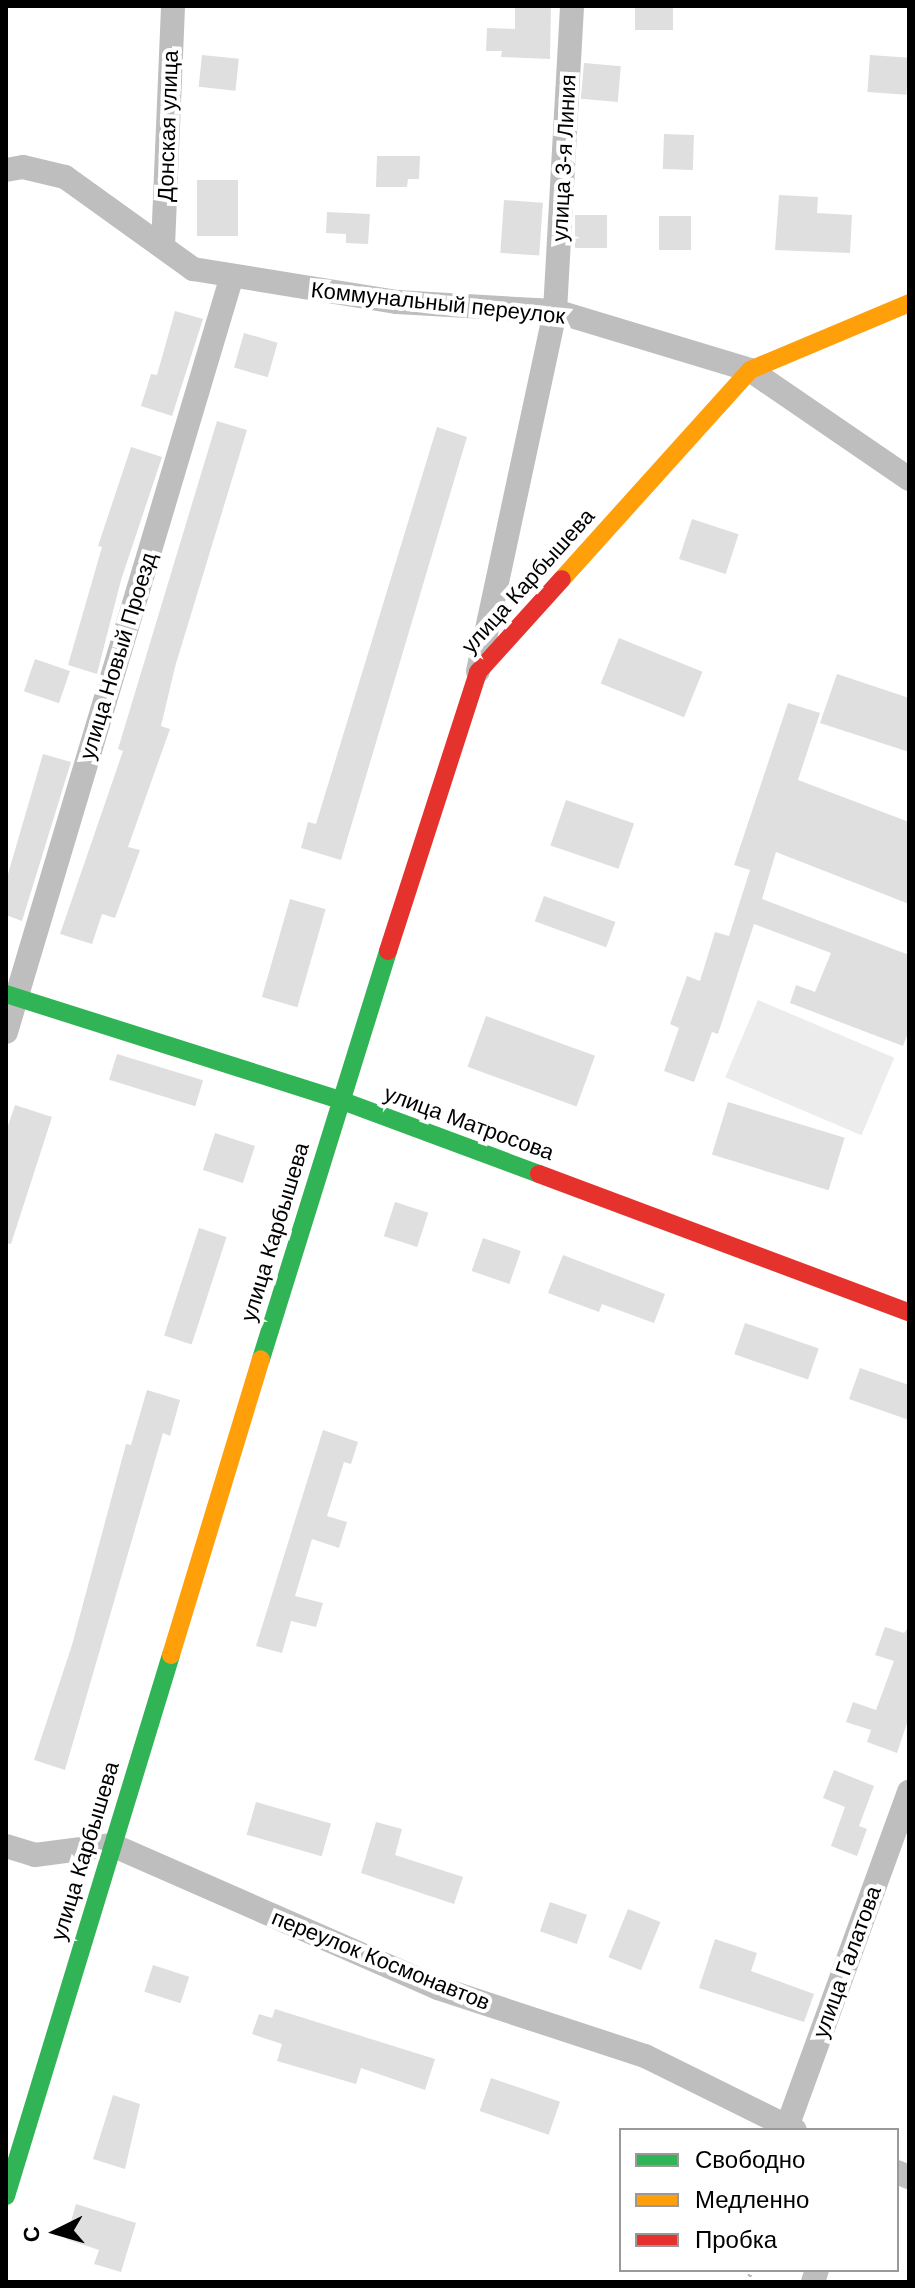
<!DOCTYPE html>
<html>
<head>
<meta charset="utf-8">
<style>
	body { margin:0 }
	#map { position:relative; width:915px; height:2288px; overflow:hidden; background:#fff; font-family:Arial,sans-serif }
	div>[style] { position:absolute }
	.green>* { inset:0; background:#ececec; transform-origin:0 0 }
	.building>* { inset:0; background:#dfdfdf; transform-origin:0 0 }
	.path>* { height:4px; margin-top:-2px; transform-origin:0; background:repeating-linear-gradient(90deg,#b9b9b9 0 2px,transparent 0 6px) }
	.street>* { height:24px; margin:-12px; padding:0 12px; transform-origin:12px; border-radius:12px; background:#bebebe }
	.fast>* { height:18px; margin:-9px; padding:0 9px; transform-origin:9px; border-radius:9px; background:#30b455 }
	.slow>* { height:18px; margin:-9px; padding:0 9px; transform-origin:9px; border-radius:9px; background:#ff9f0a }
	.jam>* { height:18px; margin:-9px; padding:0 9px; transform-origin:9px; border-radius:9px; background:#e5322d }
	span { translate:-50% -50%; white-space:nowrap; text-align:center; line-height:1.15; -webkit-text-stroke:8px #fff; paint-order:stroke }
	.street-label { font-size:22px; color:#000 }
	.frame { position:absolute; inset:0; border:8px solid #000; pointer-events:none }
	.legend { position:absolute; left:619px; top:2128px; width:280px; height:144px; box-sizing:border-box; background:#fff; border:2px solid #999; margin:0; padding:10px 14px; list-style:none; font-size:24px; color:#000 }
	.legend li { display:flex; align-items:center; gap:16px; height:40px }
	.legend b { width:40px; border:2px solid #999 }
	.north { position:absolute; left:16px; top:2192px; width:80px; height:80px; -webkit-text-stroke:6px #fff; paint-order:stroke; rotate:265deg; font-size:22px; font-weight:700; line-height:32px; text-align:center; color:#000 }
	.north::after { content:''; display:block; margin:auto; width:28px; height:36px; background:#000; clip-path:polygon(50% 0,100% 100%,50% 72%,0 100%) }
</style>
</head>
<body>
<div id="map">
	<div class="green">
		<div style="left:758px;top:1000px;width:148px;height:84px;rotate:23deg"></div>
	</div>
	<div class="building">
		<div style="clip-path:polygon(515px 6px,551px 6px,550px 59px,501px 57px,502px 51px,486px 51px,487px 28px,515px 29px)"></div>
		<div style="left:635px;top:6px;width:38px;height:24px"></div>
		<div style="left:202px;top:55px;width:37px;height:32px;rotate:6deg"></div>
		<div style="left:870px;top:55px;width:39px;height:37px;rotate:4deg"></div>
		<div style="left:584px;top:63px;width:37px;height:36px;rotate:5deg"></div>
		<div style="left:664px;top:134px;width:30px;height:35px;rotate:2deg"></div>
		<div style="clip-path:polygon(377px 156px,420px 156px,419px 179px,408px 179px,407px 187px,376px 187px)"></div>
		<div style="left:197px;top:180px;width:41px;height:56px"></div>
		<div style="clip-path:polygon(779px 195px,818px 197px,817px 213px,852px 215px,850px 253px,775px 250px)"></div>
		<div style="left:504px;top:200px;width:39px;height:53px;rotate:4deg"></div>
		<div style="clip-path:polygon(327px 212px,370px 214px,368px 244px,346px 243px,346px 234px,326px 233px)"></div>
		<div style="left:575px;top:215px;width:32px;height:33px"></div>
		<div style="left:659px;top:216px;width:32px;height:34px"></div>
		<div style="clip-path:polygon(175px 311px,203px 319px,172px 416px,141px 406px,151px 374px,157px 375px)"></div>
		<div style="left:244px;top:333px;width:35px;height:36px;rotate:16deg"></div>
		<div style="clip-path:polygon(217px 421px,247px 430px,175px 667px,161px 726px,170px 729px,128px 847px,140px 850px,115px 918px,102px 914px,92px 944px,60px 934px,123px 751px,118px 749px)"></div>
		<div style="clip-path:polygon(437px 427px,467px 437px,341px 860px,301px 848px,308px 822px,316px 824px)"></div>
		<div style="clip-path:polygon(131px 447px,162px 457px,121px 580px,97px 674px,68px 665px,102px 547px,98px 546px)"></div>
		<div style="left:692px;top:519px;width:49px;height:42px;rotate:18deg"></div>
		<div style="left:619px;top:638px;width:90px;height:49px;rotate:22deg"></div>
		<div style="left:35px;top:659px;width:37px;height:34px;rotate:19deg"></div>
		<div style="clip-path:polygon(837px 674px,909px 698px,909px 752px,820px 723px)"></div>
		<div style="clip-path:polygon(788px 703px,820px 713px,798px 780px,909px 822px,909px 904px,776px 852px,762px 899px,909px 955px,909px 1030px,903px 1046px,790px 1003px,796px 985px,815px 992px,831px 953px,754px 924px,718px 1034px,712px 1032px,694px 1082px,664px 1071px,679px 1028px,670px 1024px,687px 976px,700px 981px,715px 932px,729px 936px,750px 870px,734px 865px)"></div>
		<div style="clip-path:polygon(43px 754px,71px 762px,22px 921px,6px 915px,6px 881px)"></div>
		<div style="left:566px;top:800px;width:72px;height:48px;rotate:19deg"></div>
		<div style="left:544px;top:896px;width:76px;height:27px;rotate:20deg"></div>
		<div style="left:290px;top:899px;width:37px;height:102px;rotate:16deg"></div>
		<div style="left:486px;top:1016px;width:116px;height:54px;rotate:20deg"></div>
		<div style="left:117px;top:1054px;width:90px;height:27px;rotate:17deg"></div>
		<div style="left:728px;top:1102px;width:122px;height:55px;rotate:17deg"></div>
		<div style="clip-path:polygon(15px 1105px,52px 1117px,11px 1244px,6px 1243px,6px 1132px)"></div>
		<div style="left:215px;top:1133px;width:42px;height:39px;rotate:18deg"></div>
		<div style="left:395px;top:1202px;width:35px;height:36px;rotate:18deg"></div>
		<div style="left:199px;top:1228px;width:29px;height:113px;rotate:18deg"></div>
		<div style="left:483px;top:1238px;width:40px;height:35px;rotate:19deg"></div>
		<div style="clip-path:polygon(563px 1255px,665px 1294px,654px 1323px,602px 1304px,599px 1312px,548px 1293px)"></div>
		<div style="left:745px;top:1323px;width:78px;height:33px;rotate:19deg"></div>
		<div style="clip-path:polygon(860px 1368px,909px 1385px,909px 1420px,849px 1399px)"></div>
		<div style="clip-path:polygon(147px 1390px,180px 1400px,170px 1436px,163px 1433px,65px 1770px,34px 1760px,72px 1645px,126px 1444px,131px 1445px)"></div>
		<div style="clip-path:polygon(323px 1430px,358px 1442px,351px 1464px,344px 1462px,327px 1516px,347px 1522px,339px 1548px,312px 1539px,295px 1596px,323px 1603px,316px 1627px,291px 1621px,282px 1653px,256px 1646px)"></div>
		<div style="clip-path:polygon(885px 1627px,904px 1633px,909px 1627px,909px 1717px,897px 1753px,867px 1742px,871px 1730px,846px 1722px,853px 1702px,876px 1710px,894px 1661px,875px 1655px)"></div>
		<div style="clip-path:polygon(834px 1770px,874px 1786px,859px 1826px,867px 1829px,857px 1856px,831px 1846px,845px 1807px,823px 1798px)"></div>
		<div style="left:256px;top:1802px;width:78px;height:34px;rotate:16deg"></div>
		<div style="clip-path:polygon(376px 1822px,402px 1829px,395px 1855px,463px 1877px,454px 1904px,361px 1873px)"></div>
		<div style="left:550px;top:1902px;width:39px;height:31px;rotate:19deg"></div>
		<div style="left:628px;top:1909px;width:35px;height:52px;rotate:22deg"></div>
		<div style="clip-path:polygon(715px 1939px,757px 1953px,751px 1971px,814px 1994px,804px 2022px,699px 1988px)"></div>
		<div style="left:153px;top:1965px;width:38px;height:28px;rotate:18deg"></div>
		<div style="clip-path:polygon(275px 2009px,435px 2059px,425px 2090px,361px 2068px,356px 2084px,277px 2061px,282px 2044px,252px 2034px,259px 2014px,272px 2018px)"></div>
		<div style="left:491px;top:2078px;width:73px;height:35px;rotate:19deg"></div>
		<div style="clip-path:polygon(113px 2095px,140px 2104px,125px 2169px,93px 2159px)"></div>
		<div style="clip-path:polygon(76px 2204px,136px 2223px,121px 2272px,94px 2264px,99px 2250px,66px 2239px)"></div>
	</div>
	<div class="path">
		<div style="left:747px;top:2282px;width:13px;rotate:-67deg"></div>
	</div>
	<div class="street">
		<div style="left:6px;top:170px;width:17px;rotate:-10deg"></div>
		<div style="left:23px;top:167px;width:43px;rotate:13.4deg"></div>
		<div style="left:65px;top:177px;width:158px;rotate:35.7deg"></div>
		<div style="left:193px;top:269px;width:207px;rotate:9.2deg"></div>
		<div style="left:397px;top:302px;width:158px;rotate:3.3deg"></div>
		<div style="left:555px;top:311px;width:204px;rotate:16.8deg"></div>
		<div style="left:750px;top:370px;width:193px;rotate:34.4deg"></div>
		<div style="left:163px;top:246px;width:240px;rotate:-87.6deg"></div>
		<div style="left:478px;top:671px;width:368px;rotate:-77.9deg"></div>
		<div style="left:555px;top:311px;width:305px;rotate:-86.8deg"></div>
		<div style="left:6px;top:1032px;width:786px;rotate:-73.36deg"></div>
		<div style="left:6px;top:1846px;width:30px;rotate:17deg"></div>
		<div style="left:35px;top:1855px;width:78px;rotate:-7.4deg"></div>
		<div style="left:112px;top:1845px;width:356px;rotate:23.7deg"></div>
		<div style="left:438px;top:1988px;width:218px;rotate:18.2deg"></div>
		<div style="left:645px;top:2056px;width:167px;rotate:26.3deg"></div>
		<div style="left:792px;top:2130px;width:6px;rotate:-149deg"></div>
		<div style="left:787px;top:2127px;width:357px;rotate:-70deg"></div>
		<div style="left:897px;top:2172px;width:13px;rotate:23deg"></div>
		<div style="left:813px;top:2282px;width:13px;rotate:-72deg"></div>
	</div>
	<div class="fast">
		<div style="left:6px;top:994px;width:350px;rotate:17.6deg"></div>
		<div style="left:340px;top:1100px;width:212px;rotate:20.4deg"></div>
		<div style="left:261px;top:1359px;width:427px;rotate:-72.7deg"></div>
		<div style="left:6px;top:2196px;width:566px;rotate:-73.04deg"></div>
	</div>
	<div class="slow">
		<div style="left:562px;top:579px;width:281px;rotate:-48deg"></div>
		<div style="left:750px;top:370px;width:173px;rotate:-22.8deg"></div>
		<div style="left:171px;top:1655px;width:309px;rotate:-73.1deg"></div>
	</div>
	<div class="jam">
		<div style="left:388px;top:951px;width:293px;rotate:-72.1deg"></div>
		<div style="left:478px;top:672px;width:125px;rotate:-47.9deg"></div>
		<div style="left:539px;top:1174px;width:395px;rotate:20.5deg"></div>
	</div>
	<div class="street-label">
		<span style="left:168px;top:126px;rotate:-88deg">Донская улица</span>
		<span style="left:564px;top:158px;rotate:-87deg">улица 3-я Линия</span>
		<span style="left:438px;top:303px;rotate:6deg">Коммунальный переулок</span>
		<span style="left:528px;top:581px;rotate:-48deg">улица Карбышева</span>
		<span style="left:118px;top:656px;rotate:-73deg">улица Новый Проезд</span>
		<span style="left:469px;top:1123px;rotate:20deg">улица Матросова</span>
		<span style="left:275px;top:1232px;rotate:-73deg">улица Карбышева</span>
		<span style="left:85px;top:1851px;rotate:-73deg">улица Карбышева</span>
		<span style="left:381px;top:1960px;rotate:22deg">переулок Космонавтов</span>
		<span style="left:847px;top:1962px;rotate:-70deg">улица Галатова</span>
	</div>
	<div class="frame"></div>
	<ul class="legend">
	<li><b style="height:10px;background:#30b455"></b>Свободно</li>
	<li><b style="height:10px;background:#ff9f0a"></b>Медленно</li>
	<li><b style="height:10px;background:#e5322d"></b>Пробка</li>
	</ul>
	<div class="north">С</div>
</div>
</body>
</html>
